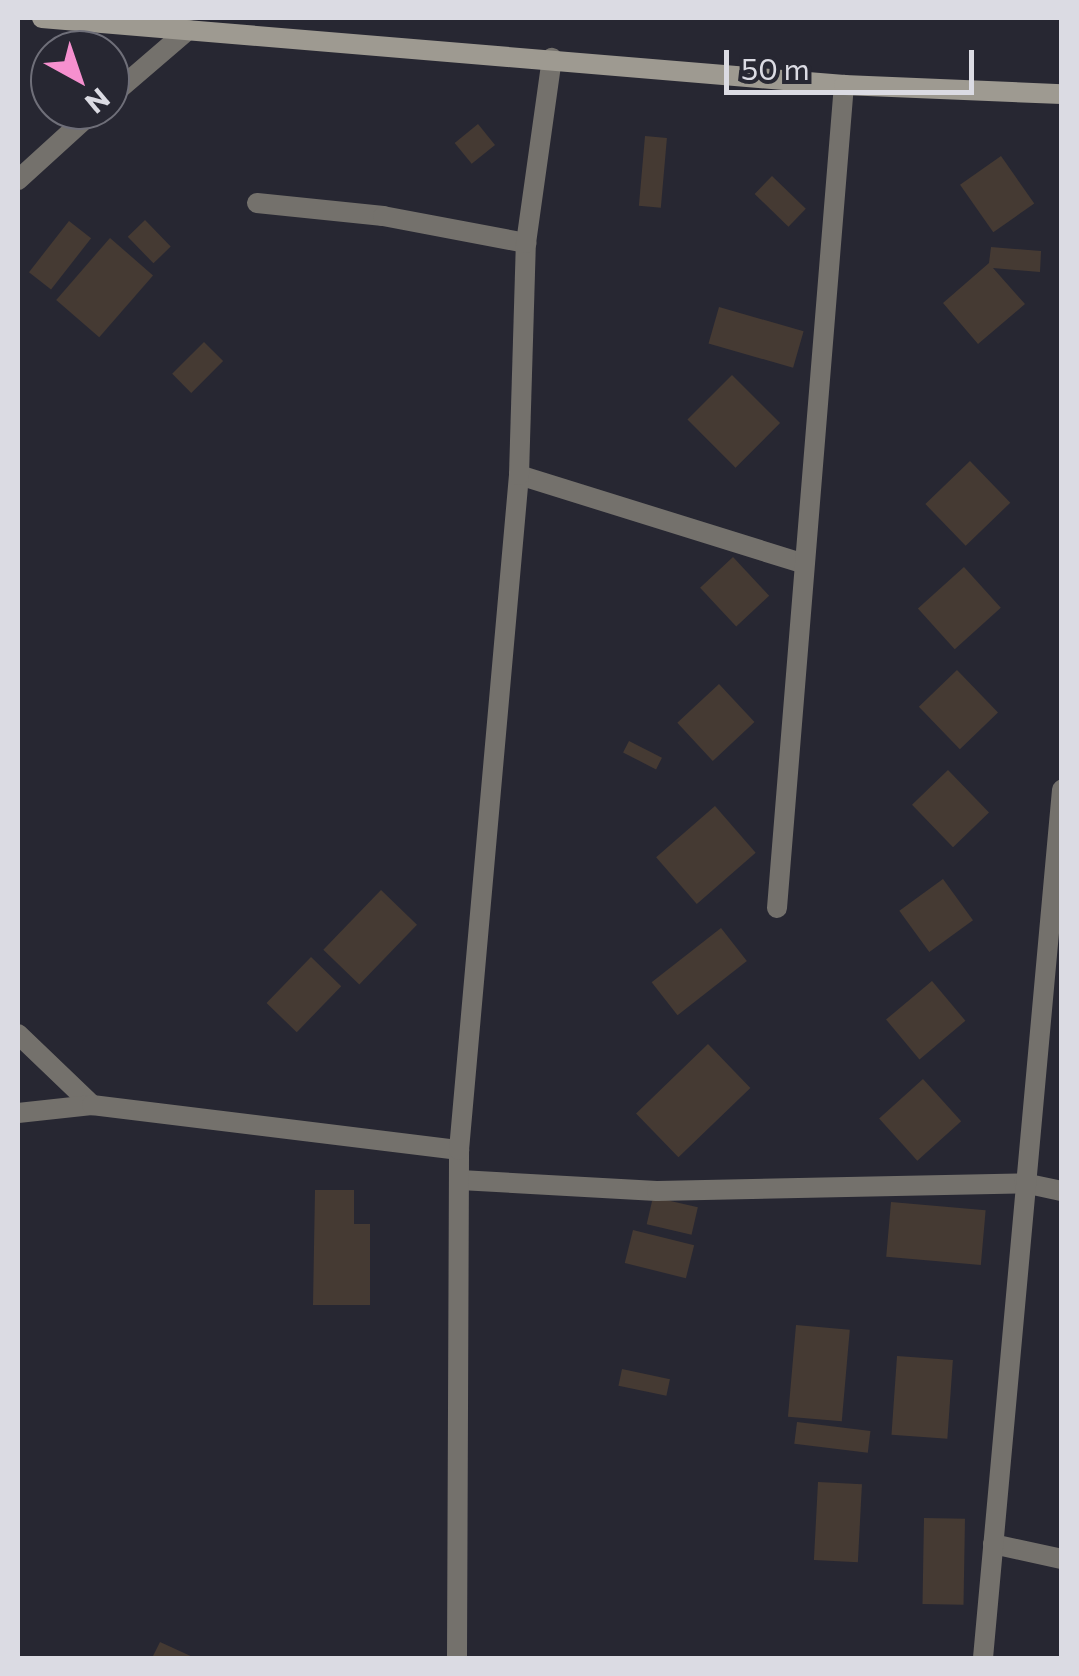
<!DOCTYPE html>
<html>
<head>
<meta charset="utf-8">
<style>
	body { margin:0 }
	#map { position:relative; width:1079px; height:1676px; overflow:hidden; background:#272732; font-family:Commissioner,sans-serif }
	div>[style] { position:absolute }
	.building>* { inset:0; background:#453a33; transform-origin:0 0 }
	.lane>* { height:20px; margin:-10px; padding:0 10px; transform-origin:10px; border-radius:10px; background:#74716c }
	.street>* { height:20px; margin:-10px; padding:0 10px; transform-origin:10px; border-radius:10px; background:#74716c }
	.secondary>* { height:20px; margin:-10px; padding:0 10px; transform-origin:10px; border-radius:10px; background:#9e9a91 }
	span { translate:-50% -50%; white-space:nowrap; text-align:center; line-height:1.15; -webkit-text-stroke:9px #272732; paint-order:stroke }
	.frame { position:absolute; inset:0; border:20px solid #dbdbe3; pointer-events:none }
	.north { position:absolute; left:30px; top:30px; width:100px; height:100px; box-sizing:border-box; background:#272732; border:2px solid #6f6f79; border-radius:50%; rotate:140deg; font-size:28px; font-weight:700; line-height:40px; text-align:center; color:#dbdbe3 }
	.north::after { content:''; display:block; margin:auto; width:35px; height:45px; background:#f690cf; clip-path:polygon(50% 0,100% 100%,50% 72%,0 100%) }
	.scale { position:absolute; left:724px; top:50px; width:250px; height:45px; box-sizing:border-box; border:5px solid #dbdbe3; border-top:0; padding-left:12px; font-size:30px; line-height:35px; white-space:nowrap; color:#dbdbe3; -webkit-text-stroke:8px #272732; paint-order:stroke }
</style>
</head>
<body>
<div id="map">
	<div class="building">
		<div style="left:478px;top:124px;width:27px;height:30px;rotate:51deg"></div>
		<div style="left:645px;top:136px;width:22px;height:70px;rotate:5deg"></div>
		<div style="left:1001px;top:156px;width:58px;height:50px;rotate:55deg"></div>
		<div style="left:772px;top:176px;width:47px;height:25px;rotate:44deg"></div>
		<div style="left:145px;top:220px;width:37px;height:24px;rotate:46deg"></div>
		<div style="left:69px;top:221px;width:28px;height:65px;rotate:38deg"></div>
		<div style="left:110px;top:238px;width:57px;height:82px;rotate:41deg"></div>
		<div style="clip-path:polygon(991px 247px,1041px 251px,1040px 272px,993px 268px,1025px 304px,978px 344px,943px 303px,989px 263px)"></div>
		<div style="left:719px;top:307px;width:88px;height:38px;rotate:16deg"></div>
		<div style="left:204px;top:342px;width:27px;height:45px;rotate:45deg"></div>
		<div style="left:732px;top:375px;width:68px;height:63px;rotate:45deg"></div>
		<div style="left:970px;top:461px;width:58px;height:62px;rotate:46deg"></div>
		<div style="left:733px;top:557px;width:53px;height:45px;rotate:47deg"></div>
		<div style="left:964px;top:567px;width:55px;height:62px;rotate:48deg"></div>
		<div style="left:957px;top:670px;width:59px;height:53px;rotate:46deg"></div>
		<div style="left:719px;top:684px;width:52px;height:57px;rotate:47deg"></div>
		<div style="left:629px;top:741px;width:37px;height:13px;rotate:27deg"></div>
		<div style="left:948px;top:770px;width:59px;height:50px;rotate:46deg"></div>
		<div style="left:715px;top:806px;width:62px;height:78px;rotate:49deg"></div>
		<div style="left:943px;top:879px;width:51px;height:54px;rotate:54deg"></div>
		<div style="left:381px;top:890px;width:50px;height:83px;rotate:44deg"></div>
		<div style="left:721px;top:928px;width:42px;height:88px;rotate:52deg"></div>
		<div style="left:311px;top:957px;width:42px;height:64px;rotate:44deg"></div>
		<div style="left:932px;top:981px;width:52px;height:60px;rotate:50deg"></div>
		<div style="left:708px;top:1044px;width:61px;height:100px;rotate:46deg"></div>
		<div style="left:923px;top:1079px;width:57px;height:59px;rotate:48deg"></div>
		<div style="clip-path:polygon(315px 1190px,354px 1190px,354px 1224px,370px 1224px,370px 1305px,313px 1305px)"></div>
		<div style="left:653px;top:1197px;width:46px;height:28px;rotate:13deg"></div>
		<div style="left:891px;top:1202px;width:95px;height:55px;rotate:5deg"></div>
		<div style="left:633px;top:1230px;width:63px;height:34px;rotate:14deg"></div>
		<div style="left:796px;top:1325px;width:54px;height:92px;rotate:5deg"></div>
		<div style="left:897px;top:1356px;width:56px;height:79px;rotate:4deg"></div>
		<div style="left:622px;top:1369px;width:49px;height:17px;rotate:12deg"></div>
		<div style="left:797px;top:1422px;width:74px;height:22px;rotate:7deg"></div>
		<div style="left:818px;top:1482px;width:44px;height:78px;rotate:3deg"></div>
		<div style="left:924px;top:1518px;width:41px;height:86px;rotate:1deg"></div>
		<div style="clip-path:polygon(160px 1642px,195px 1658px,152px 1658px)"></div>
	</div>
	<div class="lane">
		<div style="left:257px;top:203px;width:127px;rotate:5.9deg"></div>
		<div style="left:383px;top:216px;width:146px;rotate:10.7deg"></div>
	</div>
	<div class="street">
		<div style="left:110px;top:97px;width:103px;rotate:-40.7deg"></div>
		<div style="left:18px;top:180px;width:104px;rotate:-42.3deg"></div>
		<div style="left:519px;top:475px;width:296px;rotate:17.3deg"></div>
		<div style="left:777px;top:908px;width:826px;rotate:-85.35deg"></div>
		<div style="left:18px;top:1034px;width:103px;rotate:43.8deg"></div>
		<div style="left:18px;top:1113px;width:74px;rotate:-6.2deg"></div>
		<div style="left:92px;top:1105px;width:370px;rotate:7deg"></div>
		<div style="left:460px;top:1180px;width:197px;rotate:3.2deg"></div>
		<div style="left:657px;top:1191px;width:367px;rotate:-1.2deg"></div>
		<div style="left:1024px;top:1183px;width:39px;rotate:12deg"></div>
		<div style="left:993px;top:1544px;width:71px;rotate:12.3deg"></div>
		<div style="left:457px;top:1658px;width:508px;rotate:-89.77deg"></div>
		<div style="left:459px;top:1150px;width:678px;rotate:-84.92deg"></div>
		<div style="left:519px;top:475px;width:232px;rotate:-88.3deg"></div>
		<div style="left:526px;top:243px;width:187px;rotate:-82deg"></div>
		<div style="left:983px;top:1658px;width:872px;rotate:-84.8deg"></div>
	</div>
	<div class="secondary">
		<div style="left:42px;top:18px;width:805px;rotate:4.78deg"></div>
		<div style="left:844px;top:85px;width:218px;rotate:2.4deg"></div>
	</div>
	<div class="frame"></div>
	<div class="north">N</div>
	<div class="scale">50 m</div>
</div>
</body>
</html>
